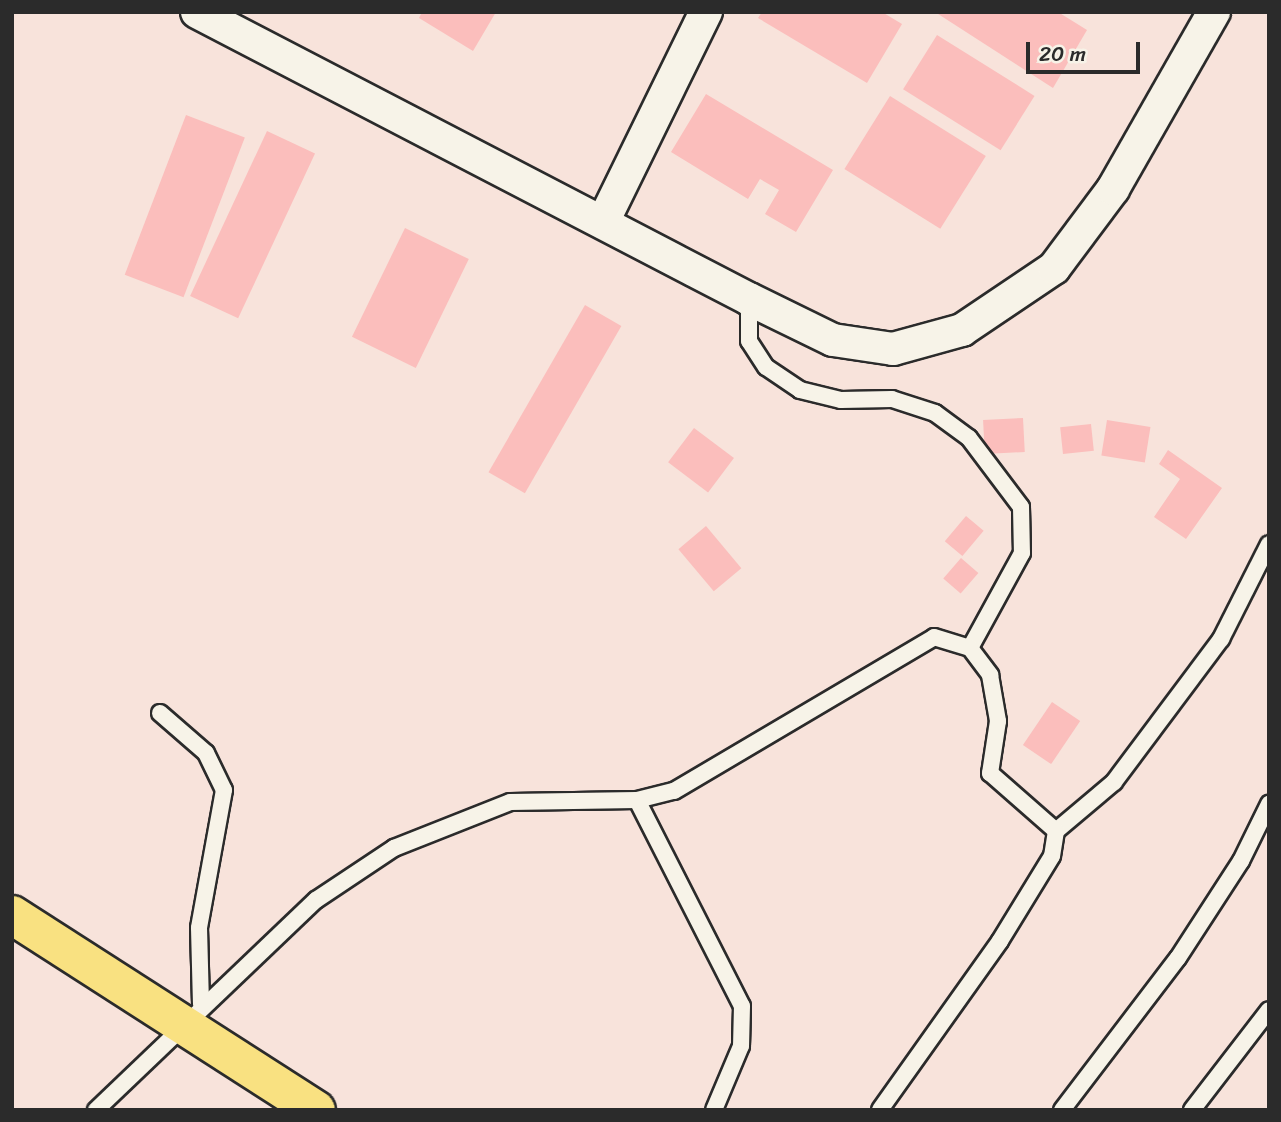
<!DOCTYPE html>
<html>
<head>
<meta charset="utf-8">
<style>
	body { margin:0 }
	#map { position:relative; width:1281px; height:1122px; overflow:hidden; background:#f8e3db; font-family:Sriracha,sans-serif }
	div>[style] { position:absolute }
	.building>* { inset:0; background:#fbbebc; transform-origin:0 0 }
	.roads { filter:drop-shadow(2px 0 #2b2b2b) drop-shadow(-2px 0 #2b2b2b) drop-shadow(0 2px #2b2b2b) drop-shadow(0 -2px #2b2b2b) }
	.service>* { height:16px; margin:-8px; padding:0 8px; transform-origin:8px; border-radius:8px; background:#f7f3e8 }
	.minor>* { height:32px; margin:-16px; padding:0 16px; transform-origin:16px; border-radius:16px; background:#f7f3e8 }
	.primary>* { height:38px; margin:-19px; padding:0 19px; transform-origin:19px; border-radius:19px; background:#f9e181 }
	span { translate:-50% -50%; white-space:nowrap; text-align:center; line-height:1.15; -webkit-text-stroke:7px #f7f3e8; paint-order:stroke }
	.frame { position:absolute; inset:0; border:14px solid #2b2b2b; pointer-events:none }
	.scale { position:absolute; left:1026px; top:42px; width:114px; height:32px; box-sizing:border-box; border:4px solid #2b2b2b; border-top:0; padding-left:9px; font-size:21px; line-height:24px; white-space:nowrap; color:#2b2b2b; -webkit-text-stroke:5px #f7f3e8; paint-order:stroke }
</style>
</head>
<body>
<div id="map">
	<div class="building">
		<div style="clip-path:polygon(422px 12px,496px 12px,473px 51px,419px 18px)"></div>
		<div style="clip-path:polygon(762px 12px,882px 12px,902px 24px,867px 83px,758px 18px)"></div>
		<div style="clip-path:polygon(935px 12px,1058px 12px,1087px 30px,1053px 88px)"></div>
		<div style="left:937px;top:35px;width:115px;height:64px;rotate:32deg"></div>
		<div style="clip-path:polygon(706px 94px,833px 170px,796px 232px,765px 214px,779px 190px,760px 179px,748px 199px,671px 152px)"></div>
		<div style="left:890px;top:96px;width:113px;height:86px;rotate:32deg"></div>
		<div style="left:186px;top:115px;width:63px;height:171px;rotate:21deg"></div>
		<div style="left:267px;top:131px;width:53px;height:182px;rotate:25deg"></div>
		<div style="left:405px;top:228px;width:71px;height:121px;rotate:26deg"></div>
		<div style="left:585px;top:305px;width:42px;height:193px;rotate:30deg"></div>
		<div style="left:1023px;top:418px;width:34px;height:40px;rotate:87deg"></div>
		<div style="left:1107px;top:420px;width:44px;height:36px;rotate:9deg"></div>
		<div style="left:1091px;top:424px;width:27px;height:31px;rotate:84deg"></div>
		<div style="left:694px;top:428px;width:50px;height:43px;rotate:37deg"></div>
		<div style="clip-path:polygon(1168px 450px,1222px 488px,1186px 539px,1154px 517px,1180px 479px,1159px 464px)"></div>
		<div style="left:966px;top:516px;width:23px;height:33px;rotate:40deg"></div>
		<div style="left:706px;top:526px;width:55px;height:36px;rotate:50deg"></div>
		<div style="left:961px;top:558px;width:23px;height:27px;rotate:41deg"></div>
		<div style="left:1052px;top:702px;width:34px;height:52px;rotate:34deg"></div>
	</div>
	<div class="roads">
		<div class="service">
			<div style="left:749px;top:299px;width:42px;rotate:90deg"></div>
			<div style="left:749px;top:341px;width:31px;rotate:57deg"></div>
			<div style="left:766px;top:367px;width:41px;rotate:34.1deg"></div>
			<div style="left:800px;top:390px;width:42px;rotate:13.7deg"></div>
			<div style="left:841px;top:400px;width:51px;rotate:-1.1deg"></div>
			<div style="left:892px;top:399px;width:45px;rotate:18deg"></div>
			<div style="left:935px;top:413px;width:42px;rotate:36.3deg"></div>
			<div style="left:969px;top:438px;width:86px;rotate:53deg"></div>
			<div style="left:1021px;top:507px;width:46px;rotate:88.8deg"></div>
			<div style="left:1022px;top:553px;width:108px;rotate:118.7deg"></div>
			<div style="left:160px;top:713px;width:61px;rotate:41deg"></div>
			<div style="left:206px;top:753px;width:41px;rotate:64.1deg"></div>
			<div style="left:224px;top:790px;width:140px;rotate:100.3deg"></div>
			<div style="left:199px;top:928px;width:76px;rotate:88.5deg"></div>
			<div style="left:637px;top:800px;width:231px;rotate:63deg"></div>
			<div style="left:742px;top:1006px;width:40px;rotate:91.4deg"></div>
			<div style="left:741px;top:1046px;width:69px;rotate:112.9deg"></div>
			<div style="left:1056px;top:831px;width:76px;rotate:-40.2deg"></div>
			<div style="left:1114px;top:782px;width:179px;rotate:-53.2deg"></div>
			<div style="left:1221px;top:639px;width:106px;rotate:-63.2deg"></div>
			<div style="left:96px;top:1110px;width:304px;rotate:-43.7deg"></div>
			<div style="left:316px;top:900px;width:94px;rotate:-33.7deg"></div>
			<div style="left:394px;top:848px;width:125px;rotate:-21.6deg"></div>
			<div style="left:510px;top:802px;width:127px;rotate:-0.9deg"></div>
			<div style="left:637px;top:800px;width:38px;rotate:-14deg"></div>
			<div style="left:674px;top:791px;width:302px;rotate:-30.6deg"></div>
			<div style="left:934px;top:637px;width:38px;rotate:17deg"></div>
			<div style="left:970px;top:648px;width:34px;rotate:53deg"></div>
			<div style="left:990px;top:675px;width:47px;rotate:80.1deg"></div>
			<div style="left:998px;top:721px;width:53px;rotate:98.7deg"></div>
			<div style="left:990px;top:773px;width:88px;rotate:41.3deg"></div>
			<div style="left:1056px;top:831px;width:25px;rotate:99deg"></div>
			<div style="left:1052px;top:856px;width:100px;rotate:121.5deg"></div>
			<div style="left:1000px;top:941px;width:207px;rotate:125.4deg"></div>
			<div style="left:1062px;top:1110px;width:191px;rotate:-52.7deg"></div>
			<div style="left:1178px;top:958px;width:116px;rotate:-57deg"></div>
			<div style="left:1241px;top:861px;width:64px;rotate:-63.8deg"></div>
			<div style="left:1192px;top:1110px;width:126px;rotate:-52.4deg"></div>
		</div>
		<div class="minor">
			<div style="left:197px;top:12px;width:622px;rotate:27.47deg"></div>
			<div style="left:749px;top:299px;width:93px;rotate:26deg"></div>
			<div style="left:833px;top:340px;width:61px;rotate:8.5deg"></div>
			<div style="left:893px;top:349px;width:72px;rotate:-15.4deg"></div>
			<div style="left:962px;top:330px;width:111px;rotate:-34deg"></div>
			<div style="left:1054px;top:268px;width:99px;rotate:-53.2deg"></div>
			<div style="left:1113px;top:189px;width:204px;rotate:-60.3deg"></div>
			<div style="left:604px;top:220px;width:232px;rotate:-63.9deg"></div>
		</div>
		<div class="primary">
			<div style="left:12px;top:915px;width:361px;rotate:32.7deg"></div>
		</div>
	</div>
	<div class="frame"></div>
	<div class="scale">20 m</div>
</div>
</body>
</html>
